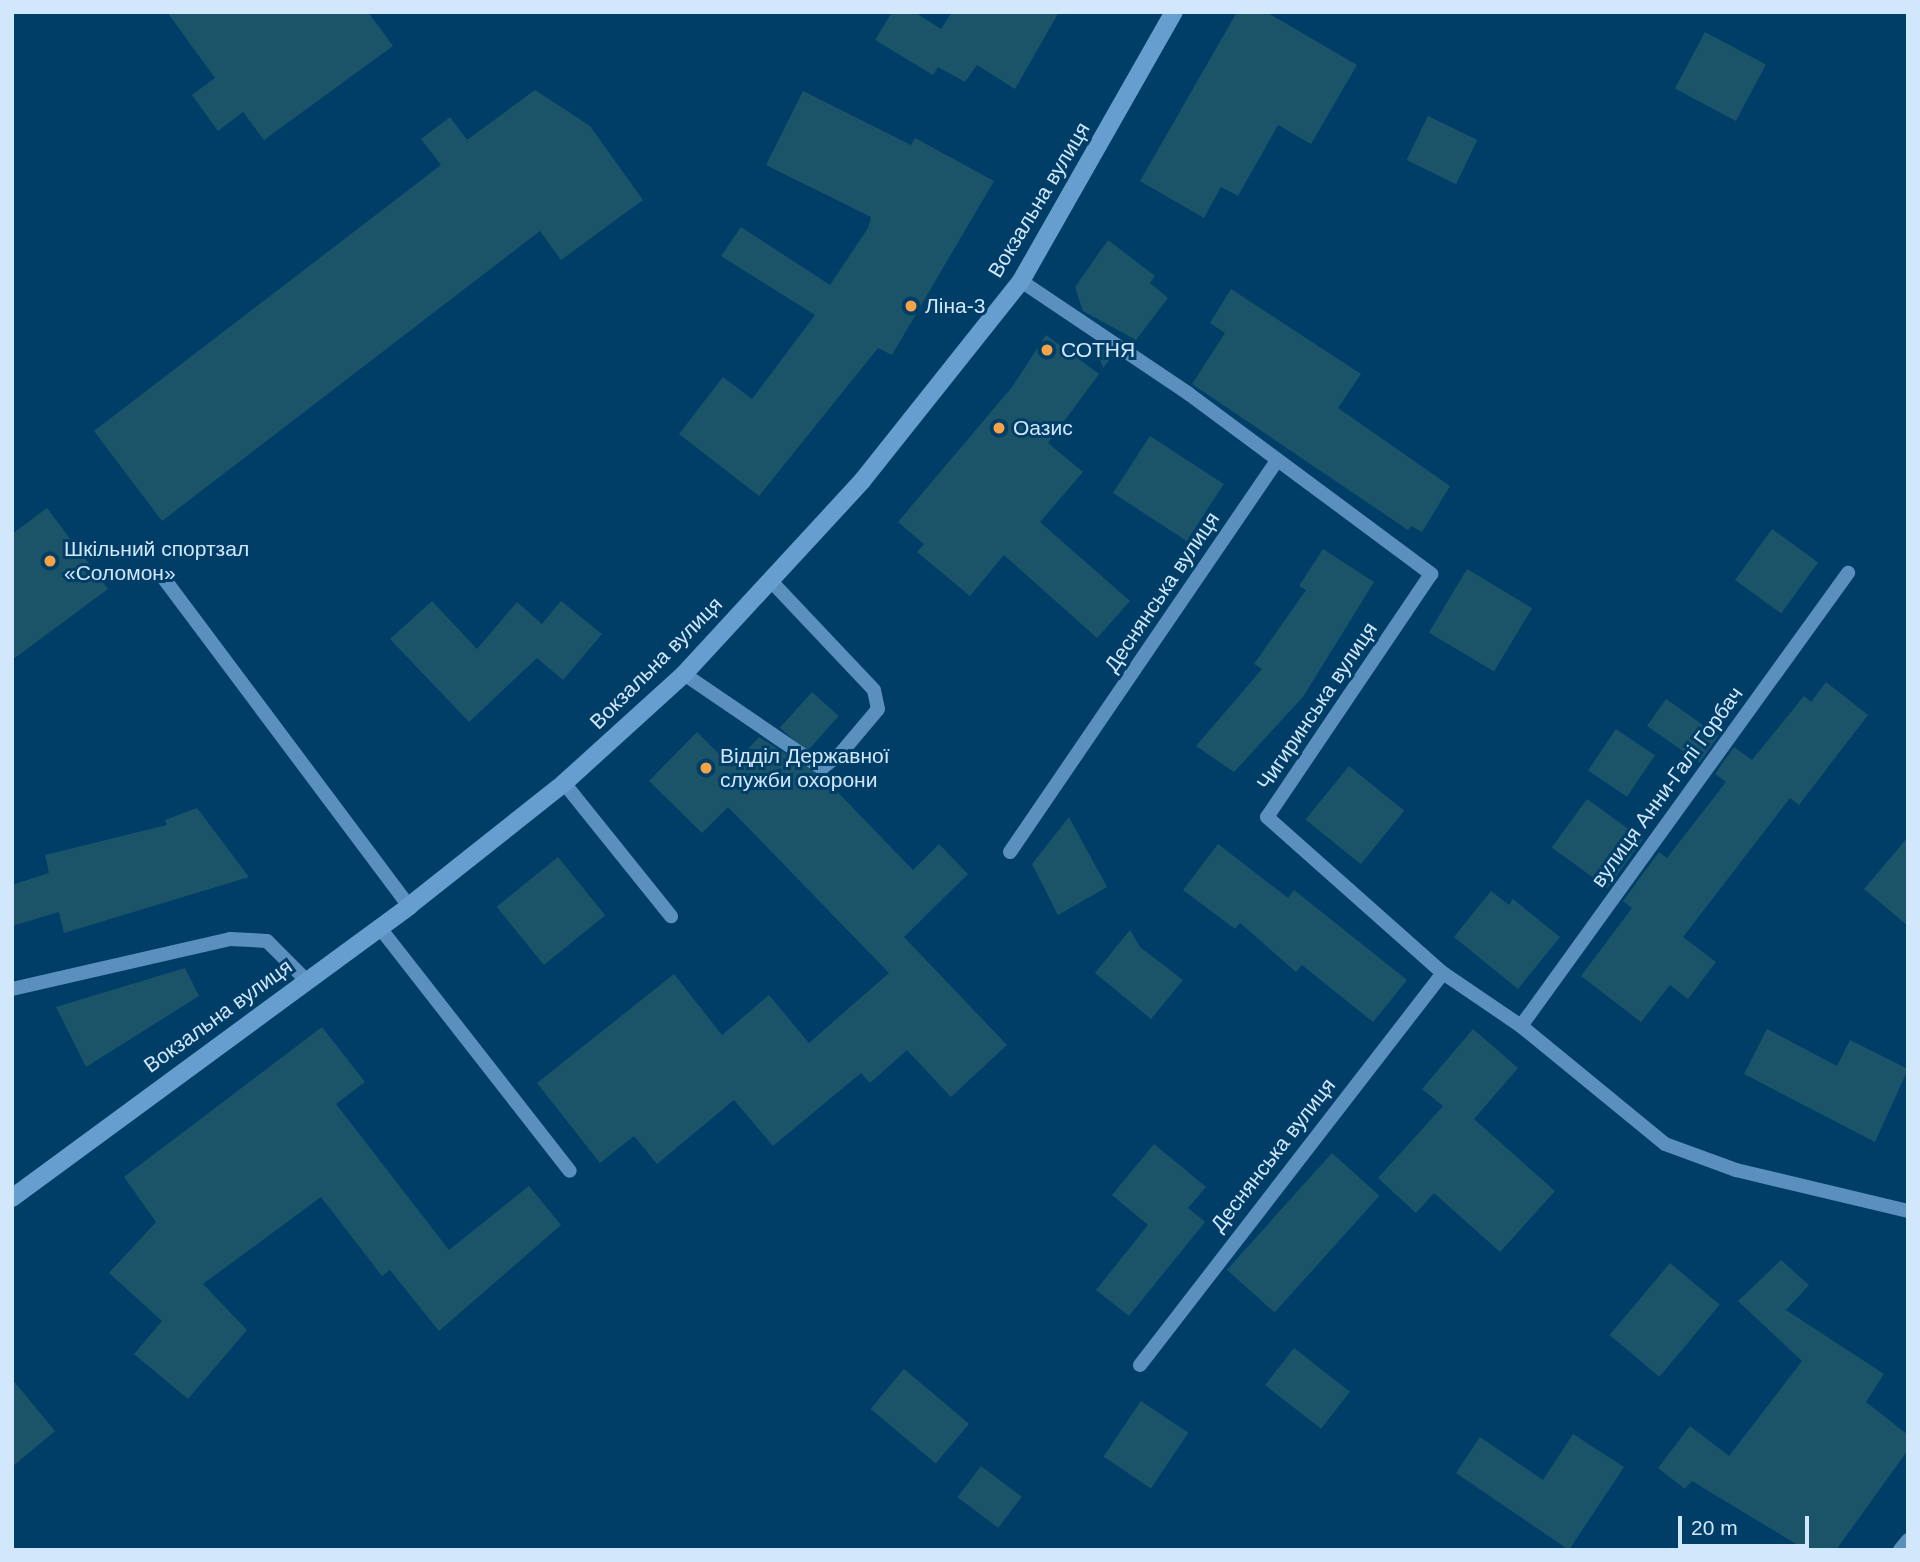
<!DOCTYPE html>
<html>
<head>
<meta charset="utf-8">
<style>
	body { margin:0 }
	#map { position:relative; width:1920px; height:1562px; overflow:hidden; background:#003e67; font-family:Helvetica,sans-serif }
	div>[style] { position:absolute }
	.building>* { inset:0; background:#1b5468; transform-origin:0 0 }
	.lane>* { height:14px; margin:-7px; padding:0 7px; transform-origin:7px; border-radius:7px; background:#5b90be }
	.street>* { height:14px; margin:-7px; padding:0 7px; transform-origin:7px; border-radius:7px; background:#5b90be }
	.primary>* { height:18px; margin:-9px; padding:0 9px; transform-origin:9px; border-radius:9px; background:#659ecf }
	.dots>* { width:19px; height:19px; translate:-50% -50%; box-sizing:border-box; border:4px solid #003e67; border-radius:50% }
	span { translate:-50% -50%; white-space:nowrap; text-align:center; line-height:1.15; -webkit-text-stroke:6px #003e67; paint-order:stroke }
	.street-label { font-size:21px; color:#d1e7fb }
	.poi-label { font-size:21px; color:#d1e7fb }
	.left { translate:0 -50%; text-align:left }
	.frame { position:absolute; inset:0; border:14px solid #d1e7fb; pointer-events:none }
	.scale { position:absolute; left:1678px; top:1516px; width:131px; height:32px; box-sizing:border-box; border:4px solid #d1e7fb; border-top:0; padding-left:9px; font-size:21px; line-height:24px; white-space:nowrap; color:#d1e7fb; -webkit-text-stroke:5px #003e67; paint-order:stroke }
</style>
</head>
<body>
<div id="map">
	<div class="building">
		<div style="clip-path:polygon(167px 12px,368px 12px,393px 46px,264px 140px,243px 112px,218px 131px,192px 95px,215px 78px)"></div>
		<div style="clip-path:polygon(892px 12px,914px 12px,941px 29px,952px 12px,1059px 12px,1015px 89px,977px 65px,965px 82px,938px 67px,933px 75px,875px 40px)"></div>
		<div style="clip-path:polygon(1237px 12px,1266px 12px,1357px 65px,1311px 144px,1278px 125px,1238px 196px,1221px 187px,1204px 218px,1140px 181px)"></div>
		<div style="left:1705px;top:32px;width:69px;height:64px;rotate:28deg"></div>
		<div style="clip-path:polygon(535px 90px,590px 126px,643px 200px,561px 260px,540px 231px,162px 521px,94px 431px,441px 165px,421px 139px,450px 117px,467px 140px)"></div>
		<div style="clip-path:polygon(803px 91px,911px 145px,915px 138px,994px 181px,892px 355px,878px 348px,759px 496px,679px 434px,723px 377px,752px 399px,815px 315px,721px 256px,741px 227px,830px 285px,868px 228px,871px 217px,766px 165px)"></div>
		<div style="left:1428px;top:116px;width:55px;height:49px;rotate:26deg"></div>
		<div style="clip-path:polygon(1108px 240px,1155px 276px,1150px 283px,1168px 298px,1136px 340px,1083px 311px,1075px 287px)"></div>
		<div style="clip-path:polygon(1231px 289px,1361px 374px,1338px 408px,1450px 486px,1422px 532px,1411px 526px,1408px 530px,1192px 384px,1225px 333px,1210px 323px)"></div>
		<div style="clip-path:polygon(1046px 335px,1099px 374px,1048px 443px,1083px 472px,1040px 522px,1130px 601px,1097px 638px,1004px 555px,970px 596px,917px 552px,924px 544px,898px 522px,1012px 387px)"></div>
		<div style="clip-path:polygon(1094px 342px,1113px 355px,1103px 368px)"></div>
		<div style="left:1150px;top:436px;width:88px;height:68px;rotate:33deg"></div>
		<div style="clip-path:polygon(47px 508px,108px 589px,12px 660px,12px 534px)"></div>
		<div style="left:1772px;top:529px;width:57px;height:63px;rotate:36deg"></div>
		<div style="clip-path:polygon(1323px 549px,1374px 582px,1303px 697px,1234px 772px,1196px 746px,1262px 669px,1254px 664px,1306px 590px,1299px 586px)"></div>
		<div style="left:1467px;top:569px;width:76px;height:74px;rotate:31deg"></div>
		<div style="clip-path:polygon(432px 601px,477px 649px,517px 602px,542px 624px,561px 601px,602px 634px,563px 680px,537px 658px,469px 722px,390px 639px)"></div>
		<div style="clip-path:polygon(1826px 682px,1868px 715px,1799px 805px,1790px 798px,1683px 937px,1716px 962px,1688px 999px,1670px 985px,1641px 1022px,1581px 976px,1632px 908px,1623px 901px,1659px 852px,1667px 858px,1726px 782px,1715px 774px,1734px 747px,1752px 760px,1804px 696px,1811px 702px)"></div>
		<div style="left:812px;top:692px;width:36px;height:48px;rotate:42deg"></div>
		<div style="left:1666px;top:699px;width:64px;height:33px;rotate:35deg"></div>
		<div style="left:1616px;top:729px;width:47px;height:50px;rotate:34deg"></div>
		<div style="clip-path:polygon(697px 732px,732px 767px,759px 737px,823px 777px,913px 870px,939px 844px,968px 874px,904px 937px,1007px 1045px,951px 1097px,907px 1050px,870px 1083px,861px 1073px,773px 1146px,734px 1100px,657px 1164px,634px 1136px,600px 1163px,537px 1083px,674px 974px,722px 1035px,769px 995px,809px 1043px,889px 973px,728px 807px,702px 833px,649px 781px)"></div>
		<div style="left:1349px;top:766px;width:71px;height:69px;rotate:39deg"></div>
		<div style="left:1587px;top:799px;width:69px;height:60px;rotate:36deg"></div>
		<div style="clip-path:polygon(197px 808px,249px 877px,64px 933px,59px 912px,12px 926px,12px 885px,49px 873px,45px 855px,167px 825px,165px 820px)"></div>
		<div style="clip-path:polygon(1069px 817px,1107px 887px,1058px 915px,1032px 864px)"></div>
		<div style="clip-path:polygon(1908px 837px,1908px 926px,1864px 889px)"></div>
		<div style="clip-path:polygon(1218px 844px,1288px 898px,1294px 890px,1407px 980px,1373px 1022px,1302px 965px,1296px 972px,1240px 923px,1235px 929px,1183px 890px)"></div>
		<div style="left:558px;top:857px;width:75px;height:79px;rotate:51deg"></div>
		<div style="clip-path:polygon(1491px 891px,1509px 905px,1513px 899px,1560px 937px,1518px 989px,1454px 937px)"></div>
		<div style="clip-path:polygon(1130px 930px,1140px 947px,1183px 980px,1151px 1019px,1095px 973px)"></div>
		<div style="clip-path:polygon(185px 968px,199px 996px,86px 1067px,56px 1007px)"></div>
		<div style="clip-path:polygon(322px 1027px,365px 1082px,336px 1104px,449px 1250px,529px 1186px,561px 1225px,439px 1331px,390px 1270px,382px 1276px,321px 1197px,203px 1284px,247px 1330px,188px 1399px,134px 1354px,162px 1321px,109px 1273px,156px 1222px,124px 1177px)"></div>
		<div style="clip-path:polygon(1473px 1029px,1518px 1068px,1474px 1119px,1555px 1191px,1500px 1252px,1434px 1193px,1416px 1213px,1378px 1178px,1443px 1106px,1422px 1089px)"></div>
		<div style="clip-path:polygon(1767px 1029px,1837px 1066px,1850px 1040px,1908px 1069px,1875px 1142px,1744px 1074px)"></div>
		<div style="clip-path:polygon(1154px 1144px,1206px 1187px,1188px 1208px,1205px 1222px,1129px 1316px,1096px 1290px,1148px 1225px,1112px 1195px)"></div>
		<div style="left:1332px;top:1153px;width:64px;height:157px;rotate:42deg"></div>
		<div style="clip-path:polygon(1781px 1260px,1809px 1285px,1786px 1310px,1884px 1374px,1866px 1402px,1908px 1435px,1908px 1450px,1836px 1550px,1806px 1550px,1692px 1481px,1685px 1489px,1658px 1468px,1690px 1426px,1729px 1456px,1802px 1361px,1738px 1301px)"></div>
		<div style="left:1670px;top:1263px;width:65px;height:94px;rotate:40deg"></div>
		<div style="left:1294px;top:1348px;width:71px;height:47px;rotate:38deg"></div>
		<div style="left:904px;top:1369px;width:85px;height:52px;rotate:40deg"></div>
		<div style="clip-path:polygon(12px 1379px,55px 1431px,12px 1467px)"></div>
		<div style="left:1141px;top:1401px;width:57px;height:67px;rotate:34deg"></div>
		<div style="clip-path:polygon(1573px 1434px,1624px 1467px,1569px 1550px,1456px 1473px,1480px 1437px,1543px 1480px)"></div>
		<div style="left:981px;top:1466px;width:51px;height:39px;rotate:37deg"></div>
	</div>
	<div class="lane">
		<div style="left:162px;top:576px;width:412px;rotate:53.2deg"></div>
		<div style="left:684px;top:674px;width:167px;rotate:34.3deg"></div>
		<div style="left:822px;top:768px;width:24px;rotate:-38deg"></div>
		<div style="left:841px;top:753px;width:57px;rotate:-49.9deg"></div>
		<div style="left:878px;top:709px;width:19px;rotate:-102deg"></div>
		<div style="left:874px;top:690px;width:151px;rotate:-133.4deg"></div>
		<div style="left:564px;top:783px;width:171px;rotate:51.2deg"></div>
		<div style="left:380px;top:928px;width:308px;rotate:52deg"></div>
	</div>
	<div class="street">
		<div style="left:1021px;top:281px;width:202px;rotate:33.9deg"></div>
		<div style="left:1189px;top:394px;width:302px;rotate:36.6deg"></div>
		<div style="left:1431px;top:574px;width:293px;rotate:124deg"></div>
		<div style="left:1267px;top:817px;width:235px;rotate:41.6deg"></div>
		<div style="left:1443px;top:973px;width:94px;rotate:34.2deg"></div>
		<div style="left:1521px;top:1026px;width:186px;rotate:39.3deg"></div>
		<div style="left:1665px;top:1144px;width:76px;rotate:20.1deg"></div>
		<div style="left:1736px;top:1170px;width:177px;rotate:13.4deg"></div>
		<div style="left:1010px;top:852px;width:474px;rotate:-55.7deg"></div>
		<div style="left:12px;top:989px;width:224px;rotate:-12.9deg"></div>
		<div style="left:230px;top:939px;width:37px;rotate:3deg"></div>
		<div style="left:267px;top:941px;width:55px;rotate:45deg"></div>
		<div style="left:1521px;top:1026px;width:559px;rotate:-54.18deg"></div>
		<div style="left:1140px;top:1365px;width:495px;rotate:-52.3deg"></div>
		<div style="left:1900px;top:1550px;width:13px;rotate:-51deg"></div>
	</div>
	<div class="primary">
		<div style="left:12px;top:1198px;width:493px;rotate:-36.3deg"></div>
		<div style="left:409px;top:906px;width:198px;rotate:-38.4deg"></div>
		<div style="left:564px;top:783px;width:162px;rotate:-42.2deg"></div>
		<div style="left:684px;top:674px;width:263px;rotate:-47.3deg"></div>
		<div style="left:862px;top:481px;width:256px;rotate:-51.5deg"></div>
		<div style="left:1021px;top:281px;width:309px;rotate:-60.4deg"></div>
	</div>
	<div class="dots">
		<div style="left:911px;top:306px;background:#f5a346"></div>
		<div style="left:1047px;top:350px;background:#f5a346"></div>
		<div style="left:999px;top:428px;background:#f5a346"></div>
		<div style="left:50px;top:561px;background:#f5a346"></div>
		<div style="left:706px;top:768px;background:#f5a346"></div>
	</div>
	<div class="street-label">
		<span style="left:1039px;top:200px;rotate:-59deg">Вокзальна вулиця</span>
		<span style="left:1162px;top:592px;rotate:-56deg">Деснянська вулиця</span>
		<span style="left:656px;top:663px;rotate:-45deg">Вокзальна вулиця</span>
		<span style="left:1317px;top:706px;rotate:-56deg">Чигиринська вулиця</span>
		<span style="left:1667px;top:787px;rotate:-54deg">вулиця Анни-Галі Горбач</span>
		<span style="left:218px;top:1016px;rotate:-36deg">Вокзальна вулиця</span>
		<span style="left:1273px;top:1155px;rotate:-52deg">Деснянська вулиця</span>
	</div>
	<div class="poi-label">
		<span class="left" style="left:925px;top:306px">Ліна-3</span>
		<span class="left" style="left:1061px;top:350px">СОТНЯ</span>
		<span class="left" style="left:1013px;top:428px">Оазис</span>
		<span class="left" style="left:64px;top:561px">Шкільний спортзал<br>«Соломон»</span>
		<span class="left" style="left:720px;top:768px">Відділ Державної<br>служби охорони</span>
	</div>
	<div class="frame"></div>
	<div class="scale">20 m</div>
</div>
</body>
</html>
